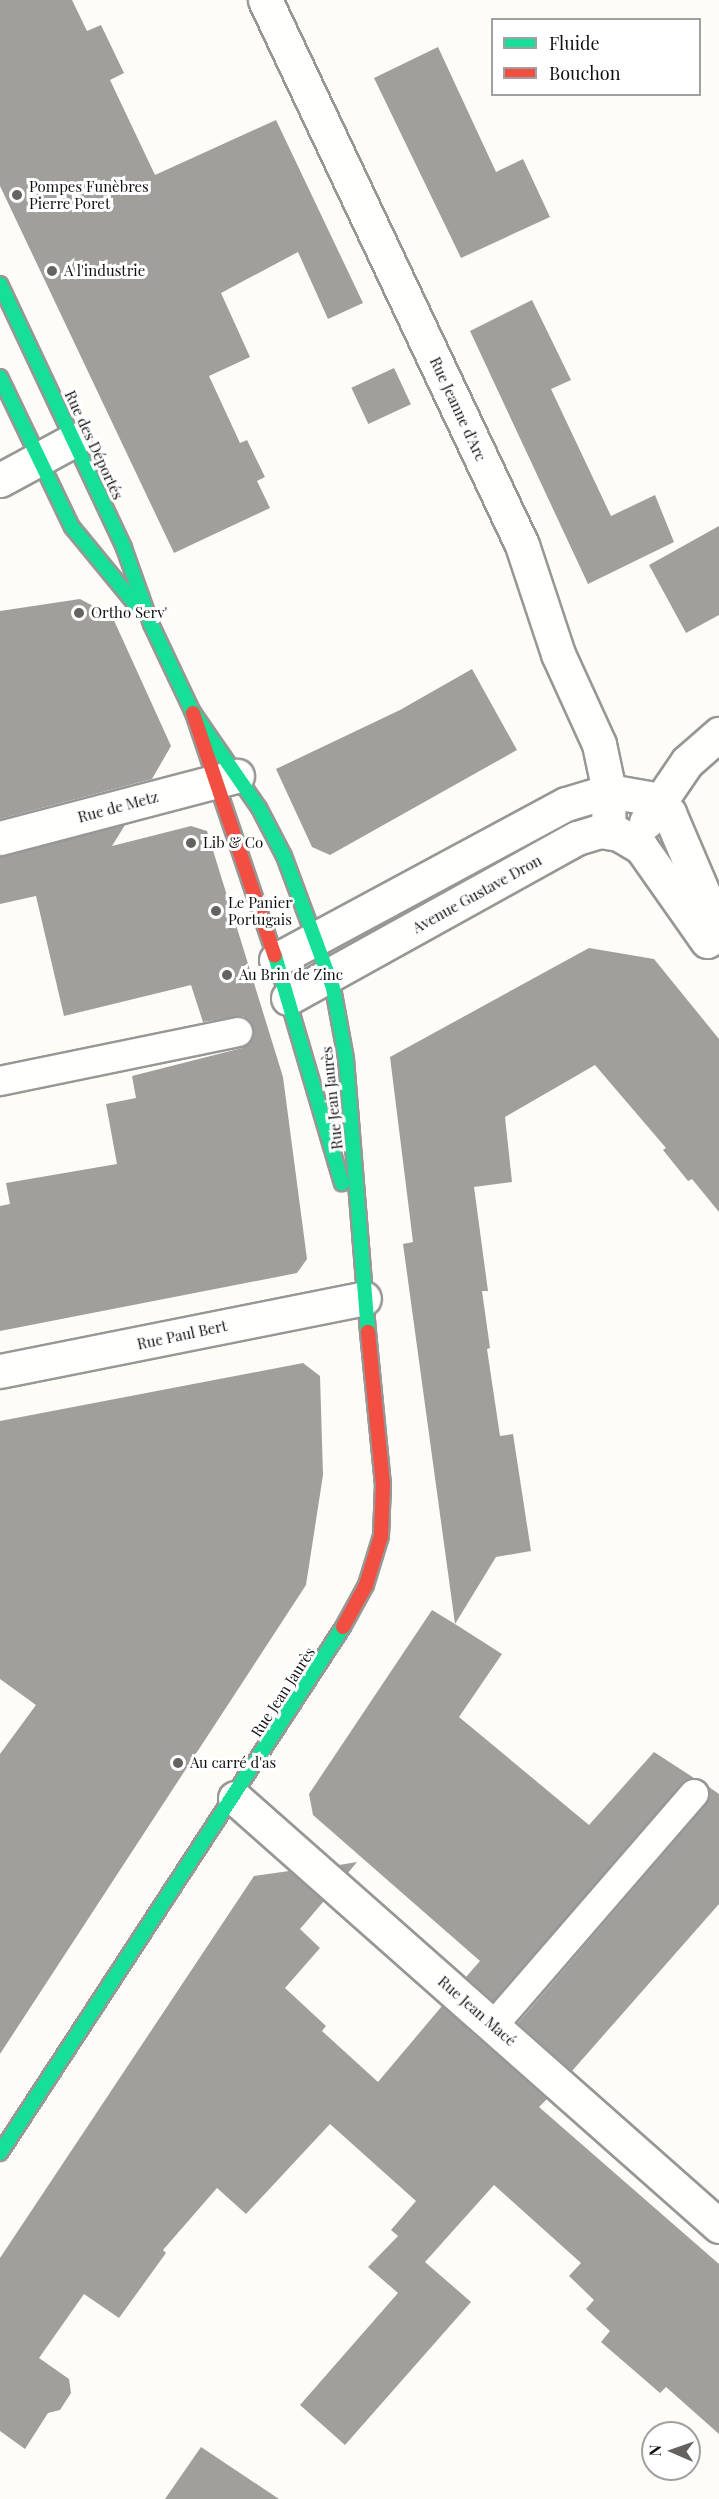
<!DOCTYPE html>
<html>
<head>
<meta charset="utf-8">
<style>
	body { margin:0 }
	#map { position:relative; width:719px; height:2499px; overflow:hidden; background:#fdfcf7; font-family:"Playfair Display",serif }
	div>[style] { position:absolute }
	.building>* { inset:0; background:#a19f9c; transform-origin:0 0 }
	.roads { filter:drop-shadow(2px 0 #979795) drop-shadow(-2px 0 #979795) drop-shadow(0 2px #979795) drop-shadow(0 -2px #979795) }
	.lane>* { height:28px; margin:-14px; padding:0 14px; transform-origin:14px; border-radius:14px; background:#fffffe }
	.street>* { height:33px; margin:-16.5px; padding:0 16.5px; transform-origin:16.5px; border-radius:16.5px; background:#fffffe }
	.fast>* { height:14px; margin:-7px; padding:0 7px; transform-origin:7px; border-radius:7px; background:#16e098 }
	.jam>* { height:14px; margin:-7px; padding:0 7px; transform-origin:7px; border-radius:7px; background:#f24e42 }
	.dots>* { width:16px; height:16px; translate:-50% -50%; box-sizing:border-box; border:3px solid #fff; border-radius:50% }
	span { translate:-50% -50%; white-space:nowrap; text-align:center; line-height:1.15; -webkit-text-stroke:6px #fff; paint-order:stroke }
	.poi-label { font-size:15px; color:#111 }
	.left { translate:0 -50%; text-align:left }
	.street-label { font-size:15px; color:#111 }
	.legend { position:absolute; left:491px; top:18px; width:210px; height:78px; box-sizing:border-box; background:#fff; border:2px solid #a0a0a0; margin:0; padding:8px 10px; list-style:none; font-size:18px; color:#111 }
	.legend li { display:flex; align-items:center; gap:12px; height:30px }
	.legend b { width:30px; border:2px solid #a0a0a0 }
	.north { position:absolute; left:641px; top:2421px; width:60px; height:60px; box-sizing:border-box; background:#fff; border:2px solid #a0a0a0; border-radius:50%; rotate:272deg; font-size:16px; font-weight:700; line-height:24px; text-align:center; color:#111 }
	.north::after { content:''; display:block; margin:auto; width:21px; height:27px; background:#646362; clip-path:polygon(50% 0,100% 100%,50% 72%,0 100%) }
</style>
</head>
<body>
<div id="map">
	<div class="building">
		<div style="clip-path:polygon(0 0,72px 0,87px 31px,101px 25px,124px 73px,110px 80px,155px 175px,276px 120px,363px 303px,328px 319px,298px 252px,221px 293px,250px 357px,209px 376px,240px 443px,247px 440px,265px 477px,257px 481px,270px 508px,174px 553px,0 186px)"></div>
		<div style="clip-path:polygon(438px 47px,496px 172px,523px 159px,550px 217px,461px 258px,374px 78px)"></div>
		<div style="clip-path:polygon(532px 300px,571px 380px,551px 389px,611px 516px,655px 495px,674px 542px,588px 584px,470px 331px)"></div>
		<div style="left:394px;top:368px;width:40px;height:47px;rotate:65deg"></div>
		<div style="clip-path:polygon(719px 526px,719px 615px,686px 633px,649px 565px)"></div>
		<div style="clip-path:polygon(80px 599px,112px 616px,171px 746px,152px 779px,0 819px,0 611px)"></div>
		<div style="clip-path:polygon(472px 669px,517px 750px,330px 855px,312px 847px,276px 769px,400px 710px)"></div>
		<div style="clip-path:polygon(125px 825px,112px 846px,191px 826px,207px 831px,283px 1077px,307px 1259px,297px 1273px,0 1331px,0 1206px,10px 1204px,6px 1183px,117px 1164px,106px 1104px,136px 1098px,132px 1076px,242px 1048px,254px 1037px,251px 1022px,243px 1016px,203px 1022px,191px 985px,64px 1016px,36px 896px,0 904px,0 856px)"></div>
		<div style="clip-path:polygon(589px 948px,654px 959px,719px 1039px,719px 1212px,692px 1179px,688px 1181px,663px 1150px,666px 1148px,595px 1065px,505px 1117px,512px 1182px,474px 1187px,488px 1291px,482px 1291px,490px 1348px,487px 1349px,500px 1436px,513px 1434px,531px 1551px,496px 1557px,455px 1624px,502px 1654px,459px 1717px,589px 1825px,654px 1752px,694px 1778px,682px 1783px,493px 2001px,466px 1977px,480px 1961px,313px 1815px,309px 1794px,432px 1610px,455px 1624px,403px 1244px,413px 1242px,390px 1057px)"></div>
		<div style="clip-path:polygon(303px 1363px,320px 1376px,323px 1475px,306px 1585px,0 2054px,0 1754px,36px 1705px,0 1679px,0 1421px)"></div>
		<div style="clip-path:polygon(709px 1787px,719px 1794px,719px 1904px,572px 2071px,518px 2023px,706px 1805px)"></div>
		<div style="clip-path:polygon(357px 1862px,348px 1873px,339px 1865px)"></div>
		<div style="clip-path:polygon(289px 1871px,324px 1901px,300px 1929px,320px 1948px,285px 1988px,326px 2026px,322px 2031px,378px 2082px,442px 2006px,547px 2099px,539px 2107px,719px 2264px,719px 2434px,666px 2387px,660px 2393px,601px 2342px,610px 2331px,586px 2309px,594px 2300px,569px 2276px,581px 2263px,494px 2185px,425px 2262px,471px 2302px,345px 2445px,300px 2405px,398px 2293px,368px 2267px,398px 2236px,391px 2230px,416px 2201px,330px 2124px,246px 2214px,217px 2188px,163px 2250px,166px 2253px,119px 2318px,84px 2294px,39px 2358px,69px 2379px,71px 2393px,60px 2410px,48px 2413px,25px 2449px,0 2431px,0 2258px,254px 1876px)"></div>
		<div style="clip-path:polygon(201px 2447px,279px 2499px,165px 2499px)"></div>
	</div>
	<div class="roads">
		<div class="lane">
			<div style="left:0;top:1081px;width:243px;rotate:-11.6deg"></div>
			<div style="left:493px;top:2026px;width:307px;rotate:-49.1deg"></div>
		</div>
		<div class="street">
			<div style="left:265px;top:0;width:603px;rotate:64.75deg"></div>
			<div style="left:522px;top:545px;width:115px;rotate:71.7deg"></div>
			<div style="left:558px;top:654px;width:99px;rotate:65.5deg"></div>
			<div style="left:599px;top:744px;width:48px;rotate:78deg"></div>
			<div style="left:609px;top:791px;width:40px;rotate:91.4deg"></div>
			<div style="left:0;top:480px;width:84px;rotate:-28.4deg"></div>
			<div style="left:646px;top:822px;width:73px;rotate:-55.7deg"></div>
			<div style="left:687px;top:762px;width:43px;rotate:-41.2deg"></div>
			<div style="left:0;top:838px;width:245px;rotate:-14.7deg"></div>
			<div style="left:276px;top:960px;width:329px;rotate:-28.3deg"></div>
			<div style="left:566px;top:804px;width:45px;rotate:-16.8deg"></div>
			<div style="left:609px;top:791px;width:39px;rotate:10deg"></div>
			<div style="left:647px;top:798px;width:27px;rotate:34deg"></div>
			<div style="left:669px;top:813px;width:127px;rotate:66.9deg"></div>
			<div style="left:288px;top:998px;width:330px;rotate:-29deg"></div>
			<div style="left:577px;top:838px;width:24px;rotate:-17deg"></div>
			<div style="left:600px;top:831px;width:19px;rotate:9deg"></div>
			<div style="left:619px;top:834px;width:26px;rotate:31deg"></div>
			<div style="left:641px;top:847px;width:115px;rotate:54.9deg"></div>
			<div style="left:0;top:1371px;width:371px;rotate:-11.3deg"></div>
			<div style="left:235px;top:1798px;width:646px;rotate:41.49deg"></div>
		</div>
		<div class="fast">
			<div style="left:0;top:284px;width:292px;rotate:64.8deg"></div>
			<div style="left:124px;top:548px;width:81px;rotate:70.4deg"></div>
			<div style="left:151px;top:624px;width:98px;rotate:64.7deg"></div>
			<div style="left:0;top:377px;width:166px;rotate:64.4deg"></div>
			<div style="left:72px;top:527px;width:102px;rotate:50.6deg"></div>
			<div style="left:192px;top:711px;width:118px;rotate:55.4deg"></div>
			<div style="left:259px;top:808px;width:54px;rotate:62.5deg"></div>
			<div style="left:284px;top:856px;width:141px;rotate:69.6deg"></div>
			<div style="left:333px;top:988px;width:72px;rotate:79.6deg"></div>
			<div style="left:346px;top:1059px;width:274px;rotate:85.4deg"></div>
			<div style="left:275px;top:956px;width:237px;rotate:73.6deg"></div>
			<div style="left:0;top:2153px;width:628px;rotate:-56.89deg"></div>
		</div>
		<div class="jam">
			<div style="left:193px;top:713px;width:256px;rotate:71.4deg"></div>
			<div style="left:343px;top:1627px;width:48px;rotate:-61.3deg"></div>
			<div style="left:366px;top:1585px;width:51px;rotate:-73deg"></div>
			<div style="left:381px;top:1536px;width:51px;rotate:-87.8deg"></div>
			<div style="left:383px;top:1485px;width:154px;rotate:-95.6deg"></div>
		</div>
	</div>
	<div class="dots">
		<div style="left:17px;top:195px;background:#646362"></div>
		<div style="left:52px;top:271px;background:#646362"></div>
		<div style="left:79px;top:613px;background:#646362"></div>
		<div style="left:191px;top:843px;background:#646362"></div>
		<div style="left:216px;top:911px;background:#646362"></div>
		<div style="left:227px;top:975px;background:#646362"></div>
		<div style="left:178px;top:1763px;background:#646362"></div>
	</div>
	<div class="poi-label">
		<span class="left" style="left:29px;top:195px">Pompes Funèbres<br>Pierre Poret</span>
		<span class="left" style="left:64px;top:271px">A l'industrie</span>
		<span class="left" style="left:91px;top:613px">Ortho Serv'</span>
		<span class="left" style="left:203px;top:843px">Lib &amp; Co</span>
		<span class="left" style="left:228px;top:911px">Le Panier<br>Portugais</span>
		<span class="left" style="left:239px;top:975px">Au Brin de Zinc</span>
		<span class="left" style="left:190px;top:1763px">Au carré d'as</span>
	</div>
	<div class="street-label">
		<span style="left:458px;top:409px;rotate:65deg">Rue Jeanne d'Arc</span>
		<span style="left:94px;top:445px;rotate:65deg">Rue des Déportés</span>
		<span style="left:118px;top:807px;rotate:-15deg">Rue de Metz</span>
		<span style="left:477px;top:894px;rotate:-29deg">Avenue Gustave Dron</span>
		<span style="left:332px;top:1098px;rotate:-96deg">Rue Jean Jaurès</span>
		<span style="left:182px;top:1335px;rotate:-12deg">Rue Paul Bert</span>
		<span style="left:283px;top:1692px;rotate:-57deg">Rue Jean Jaurès</span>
		<span style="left:477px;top:2011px;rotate:41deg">Rue Jean Macé</span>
	</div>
	<ul class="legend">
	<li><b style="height:8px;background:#16e098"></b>Fluide</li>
	<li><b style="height:8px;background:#f24e42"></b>Bouchon</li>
	</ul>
	<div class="north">N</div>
</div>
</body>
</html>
